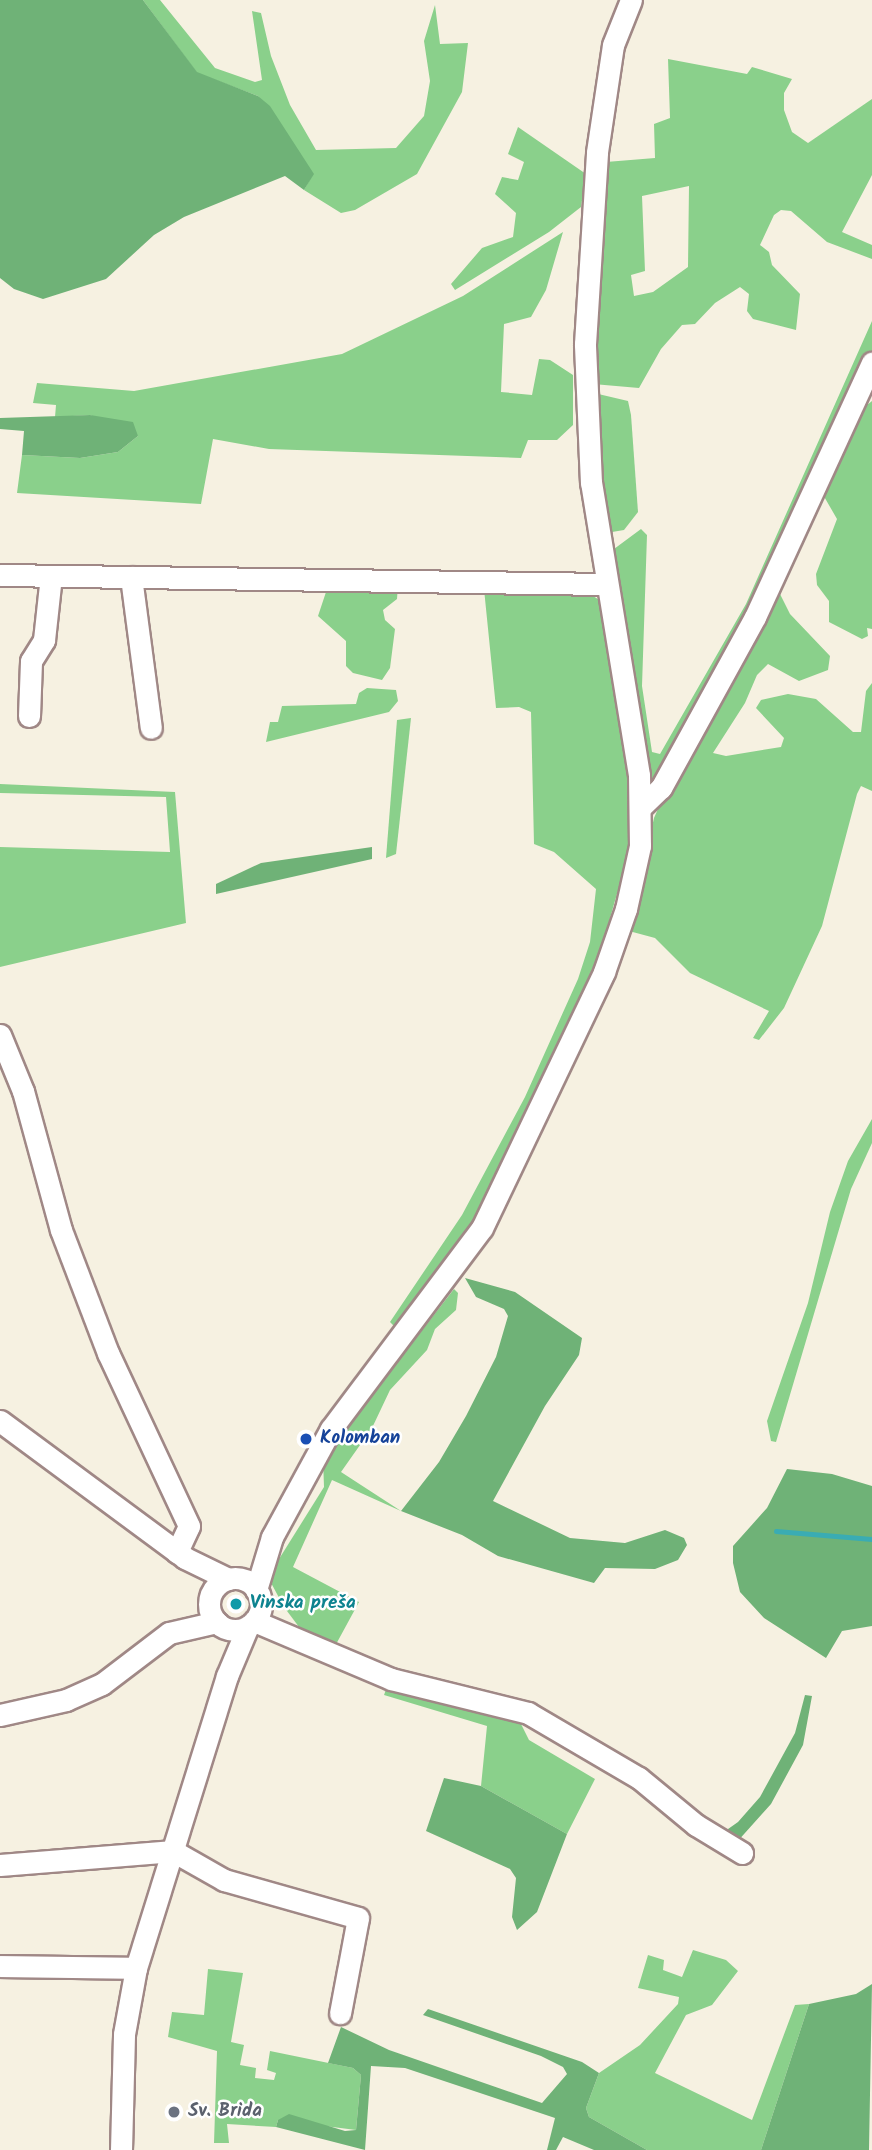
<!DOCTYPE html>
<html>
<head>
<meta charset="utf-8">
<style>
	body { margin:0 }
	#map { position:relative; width:872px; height:2150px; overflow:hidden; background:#f6f1e1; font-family:Kalam,sans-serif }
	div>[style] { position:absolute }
	.green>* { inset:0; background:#8ad08b }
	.forest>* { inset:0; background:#6fb277 }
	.stream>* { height:5px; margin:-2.5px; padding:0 2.5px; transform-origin:2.5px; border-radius:2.5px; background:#3aacb3 }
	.roads { filter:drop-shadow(2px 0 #a08886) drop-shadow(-2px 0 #a08886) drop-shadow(0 2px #a08886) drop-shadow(0 -2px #a08886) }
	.minor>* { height:21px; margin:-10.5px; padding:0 10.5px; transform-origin:10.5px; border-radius:10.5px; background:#fff }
	.minor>.ring { margin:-10.5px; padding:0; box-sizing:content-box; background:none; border:21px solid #fff; border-radius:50% }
	.dots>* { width:19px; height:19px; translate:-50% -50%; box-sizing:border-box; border:4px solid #fff; border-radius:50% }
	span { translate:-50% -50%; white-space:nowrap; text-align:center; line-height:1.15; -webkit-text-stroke:5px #fff; paint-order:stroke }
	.transit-label { font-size:19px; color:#164399; font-weight:700 }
	.left { translate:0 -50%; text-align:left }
	.culture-label { font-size:19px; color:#0d838f; font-weight:700 }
	.worship-label { font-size:19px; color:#5b616d; font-weight:700 }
</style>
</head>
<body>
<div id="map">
	<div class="green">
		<div style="clip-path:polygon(143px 0,160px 0,215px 68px,255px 82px,262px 80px,252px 11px,261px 13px,271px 56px,290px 105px,316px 150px,396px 148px,424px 116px,430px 81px,424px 41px,435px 5px,440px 44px,468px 43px,462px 92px,417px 174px,355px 210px,341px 213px,304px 190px,313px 174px,258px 96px,197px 73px)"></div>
		<div style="clip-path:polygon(evenodd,668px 59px,747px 74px,752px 67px,792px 79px,784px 93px,784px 110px,792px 132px,808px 143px,872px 99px,872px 175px,842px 232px,872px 245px,872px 259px,827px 242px,791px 211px,781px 210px,774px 215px,760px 245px,769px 252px,772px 265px,800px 294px,796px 330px,753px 319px,747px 311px,749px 294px,740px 287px,715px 303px,695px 324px,682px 325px,661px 349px,639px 388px,593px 384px,606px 162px,655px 158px,654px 124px,670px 118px,668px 59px,689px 186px,688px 267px,653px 292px,634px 296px,631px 275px,645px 271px,642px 196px,689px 186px)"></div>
		<div style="clip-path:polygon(518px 127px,586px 174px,581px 207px,549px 232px,455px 290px,451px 284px,482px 248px,513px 237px,516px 213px,495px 194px,502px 177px,518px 180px,524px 162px,508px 154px)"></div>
		<div style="clip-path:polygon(563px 232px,546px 290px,531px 317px,504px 324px,501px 392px,532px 395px,539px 359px,550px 360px,573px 375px,573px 425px,557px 440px,528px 440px,521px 458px,269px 449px,213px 439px,201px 504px,17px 493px,22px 455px,80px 458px,118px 452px,138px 436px,90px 415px,55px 417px,56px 405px,33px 403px,37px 383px,134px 391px,342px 354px,463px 296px)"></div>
		<div style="clip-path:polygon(872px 321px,872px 355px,776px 566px,651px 786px,614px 549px,641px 529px,647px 535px,642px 686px,652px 752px,660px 754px,746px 604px)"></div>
		<div style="clip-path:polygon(594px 393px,628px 401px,631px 415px,638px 512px,624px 530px,612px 532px,597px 445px)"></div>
		<div style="clip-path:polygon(872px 401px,872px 629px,867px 628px,868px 636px,862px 639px,829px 622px,829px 601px,817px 585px,816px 574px,837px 519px,822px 493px,862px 409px)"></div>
		<div style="clip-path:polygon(398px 585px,397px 599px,383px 610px,385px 620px,395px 629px,390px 668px,382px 680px,353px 673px,346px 666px,346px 641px,318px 616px,328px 586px)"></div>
		<div style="clip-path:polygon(484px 589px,585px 591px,601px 601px,632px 777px,629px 852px,602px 946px,533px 1107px,476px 1221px,395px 1327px,390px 1322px,462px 1215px,525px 1097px,578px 979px,590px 942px,596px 889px,554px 852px,534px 844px,531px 712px,519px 707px,496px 708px)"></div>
		<div style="clip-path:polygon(778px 590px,790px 614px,830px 656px,828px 670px,799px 681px,768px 664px,757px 675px,745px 703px,713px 753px,726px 756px,781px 747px,784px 738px,756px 708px,761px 700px,788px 694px,816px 699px,853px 732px,861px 732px,866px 691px,872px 683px,872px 791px,861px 786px,857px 794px,822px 926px,784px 1008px,759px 1040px,753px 1038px,769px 1011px,690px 973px,655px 938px,629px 931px,654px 818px,681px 757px)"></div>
		<div style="clip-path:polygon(367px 688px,396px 690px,398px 701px,389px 712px,266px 742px,270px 722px,278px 722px,282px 706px,356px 704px,359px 693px)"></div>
		<div style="clip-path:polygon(411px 718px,396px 854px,386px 858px,397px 720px)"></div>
		<div style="clip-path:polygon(0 784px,175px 792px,186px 923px,0 967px,0 847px,170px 852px,166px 797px,0 793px)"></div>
		<div style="clip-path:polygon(872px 1119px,872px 1143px,851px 1189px,776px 1442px,771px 1441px,767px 1421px,808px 1303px,830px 1212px,848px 1161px)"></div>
		<div style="clip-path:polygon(454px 1289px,458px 1293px,456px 1310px,435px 1329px,427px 1350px,390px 1390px,372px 1428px,341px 1472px,401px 1511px,332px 1480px,293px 1567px,359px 1602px,334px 1648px,299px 1627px,284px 1607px,270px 1581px,274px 1567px,324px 1487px,323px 1458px)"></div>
		<div style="clip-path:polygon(388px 1684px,519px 1720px,529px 1740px,595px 1779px,567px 1834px,481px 1786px,487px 1726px,384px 1695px)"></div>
		<div style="clip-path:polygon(693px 1950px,726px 1960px,738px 1971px,712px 2005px,686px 2015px,655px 2073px,752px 2120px,795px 2005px,809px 2004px,761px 2150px,647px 2150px,589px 2117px,586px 2108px,599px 2073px,640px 2045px,678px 2004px,679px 1997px,638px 1988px,648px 1955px,664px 1960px,663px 1970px,682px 1977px)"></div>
		<div style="clip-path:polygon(208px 1969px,243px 1973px,231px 2042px,244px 2045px,240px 2065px,256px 2068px,255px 2078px,274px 2080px,276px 2073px,267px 2070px,270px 2051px,353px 2068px,361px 2075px,356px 2130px,278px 2120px,276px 2127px,227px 2124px,229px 2143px,214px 2143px,217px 2051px,168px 2037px,172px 2012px,204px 2015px)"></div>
	</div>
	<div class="forest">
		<div style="clip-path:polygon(0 0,143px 0,197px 72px,258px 96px,270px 106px,314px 174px,304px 190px,285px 176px,184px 217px,154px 235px,106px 279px,43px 299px,14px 289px,0 278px)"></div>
		<div style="clip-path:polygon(90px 415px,133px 422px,138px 436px,118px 452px,80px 458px,22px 455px,24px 431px,0 429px,0 418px)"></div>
		<div style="clip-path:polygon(372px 847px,372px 859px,216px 894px,216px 884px,261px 863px)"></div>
		<div style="clip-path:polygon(465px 1278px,515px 1292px,582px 1338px,579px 1355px,545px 1406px,493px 1501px,570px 1538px,625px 1543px,665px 1530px,684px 1538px,687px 1545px,678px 1560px,655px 1569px,605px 1568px,594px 1583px,498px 1556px,462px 1535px,401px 1511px,439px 1462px,466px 1416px,496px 1357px,508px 1316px,504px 1309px,476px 1297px)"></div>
		<div style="clip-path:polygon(787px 1469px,832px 1474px,872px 1486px,872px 1626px,842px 1631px,826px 1658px,764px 1618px,740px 1592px,733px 1563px,733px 1546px,767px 1508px)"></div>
		<div style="clip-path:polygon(805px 1695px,812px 1696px,803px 1745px,771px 1804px,736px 1843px,721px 1834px,738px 1822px,760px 1797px,795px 1733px)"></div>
		<div style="clip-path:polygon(444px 1778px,481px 1786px,567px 1834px,537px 1912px,517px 1930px,512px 1917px,516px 1878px,510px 1869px,426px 1831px)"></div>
		<div style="clip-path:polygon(872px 1984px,869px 2150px,761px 2150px,809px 2004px,856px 1994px)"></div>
		<div style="clip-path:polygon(428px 2009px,582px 2062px,599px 2073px,586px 2108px,589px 2117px,647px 2150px,594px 2150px,563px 2137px,556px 2150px,547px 2150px,555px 2118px,405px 2068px,371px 2066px,365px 2150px,276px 2127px,278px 2120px,289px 2114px,345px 2131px,356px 2130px,361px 2075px,353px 2068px,328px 2063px,341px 2027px,389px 2050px,542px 2103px,567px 2074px,563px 2067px,541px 2056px,423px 2015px)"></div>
	</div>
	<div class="stream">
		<div style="left:776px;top:1531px;width:96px;rotate:4.8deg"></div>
	</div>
	<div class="roads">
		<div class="minor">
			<div style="left:0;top:575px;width:607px;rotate:0.85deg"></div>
			<div style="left:131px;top:577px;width:152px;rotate:82.5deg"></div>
			<div style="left:29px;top:716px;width:55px;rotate:-87.9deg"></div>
			<div style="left:31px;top:661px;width:25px;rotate:-58deg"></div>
			<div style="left:44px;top:640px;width:64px;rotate:-83.8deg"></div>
			<div style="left:641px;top:807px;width:28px;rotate:-44deg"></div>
			<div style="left:661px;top:788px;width:195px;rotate:-61.2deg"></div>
			<div style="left:755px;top:617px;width:280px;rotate:-65.3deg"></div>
			<div style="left:0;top:1035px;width:61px;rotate:67.7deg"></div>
			<div style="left:23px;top:1091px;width:144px;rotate:74.7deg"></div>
			<div style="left:61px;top:1230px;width:132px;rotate:69.1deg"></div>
			<div style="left:108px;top:1353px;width:191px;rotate:64.9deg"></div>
			<div style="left:189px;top:1526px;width:29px;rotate:115deg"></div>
			<div style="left:0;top:1421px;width:230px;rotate:36.5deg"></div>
			<div style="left:185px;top:1558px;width:48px;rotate:26deg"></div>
			<div class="ring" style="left:209px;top:1578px;width:31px;height:31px"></div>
			<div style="left:256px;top:1590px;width:55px;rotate:-73.2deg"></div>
			<div style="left:272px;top:1537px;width:123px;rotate:-61.4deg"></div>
			<div style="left:331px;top:1429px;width:251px;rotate:-53.1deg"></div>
			<div style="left:482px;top:1228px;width:284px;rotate:-64.5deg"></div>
			<div style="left:604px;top:972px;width:67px;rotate:-70.8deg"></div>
			<div style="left:626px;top:909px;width:65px;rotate:-77.5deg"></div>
			<div style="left:640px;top:846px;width:71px;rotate:-90.8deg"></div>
			<div style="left:639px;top:775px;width:296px;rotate:-99.3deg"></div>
			<div style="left:591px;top:483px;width:139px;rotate:-92.5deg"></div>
			<div style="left:585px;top:344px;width:192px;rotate:-86.4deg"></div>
			<div style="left:597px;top:152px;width:108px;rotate:-81.5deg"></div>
			<div style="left:613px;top:45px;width:48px;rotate:-68.2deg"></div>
			<div style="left:254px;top:1621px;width:149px;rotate:22.9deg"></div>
			<div style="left:391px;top:1679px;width:141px;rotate:13.9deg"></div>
			<div style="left:528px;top:1713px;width:129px;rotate:30.4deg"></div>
			<div style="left:639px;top:1778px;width:74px;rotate:39.5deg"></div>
			<div style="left:696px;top:1825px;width:54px;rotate:31.3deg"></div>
			<div style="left:0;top:1715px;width:68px;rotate:-12.8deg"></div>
			<div style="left:66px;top:1700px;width:39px;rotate:-24deg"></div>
			<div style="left:102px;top:1684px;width:84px;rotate:-37.3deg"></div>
			<div style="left:169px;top:1633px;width:49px;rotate:-12.9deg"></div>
			<div style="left:0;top:1865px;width:174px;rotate:-4.6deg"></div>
			<div style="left:173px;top:1851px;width:59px;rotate:29.6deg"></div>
			<div style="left:224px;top:1880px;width:139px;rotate:15.8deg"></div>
			<div style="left:358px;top:1918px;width:97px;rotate:100.7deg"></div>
			<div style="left:0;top:1966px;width:136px;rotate:0.8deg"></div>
			<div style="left:121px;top:2150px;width:116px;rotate:-88.5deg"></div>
			<div style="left:124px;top:2034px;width:67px;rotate:-79.7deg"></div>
			<div style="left:136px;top:1968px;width:306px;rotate:-72.7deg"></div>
			<div style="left:227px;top:1676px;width:54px;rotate:-67.2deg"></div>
		</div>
	</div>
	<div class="dots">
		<div style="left:306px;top:1439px;background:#1a4fb4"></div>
		<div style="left:236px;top:1604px;background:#0f9aa8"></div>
		<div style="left:174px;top:2112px;background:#6b7280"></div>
	</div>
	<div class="transit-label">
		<span class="left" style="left:320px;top:1439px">Kolomban</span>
	</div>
	<div class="culture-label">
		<span class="left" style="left:250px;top:1604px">Vinska preša</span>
	</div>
	<div class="worship-label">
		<span class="left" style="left:188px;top:2112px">Sv. Brida</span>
	</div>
</div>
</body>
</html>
